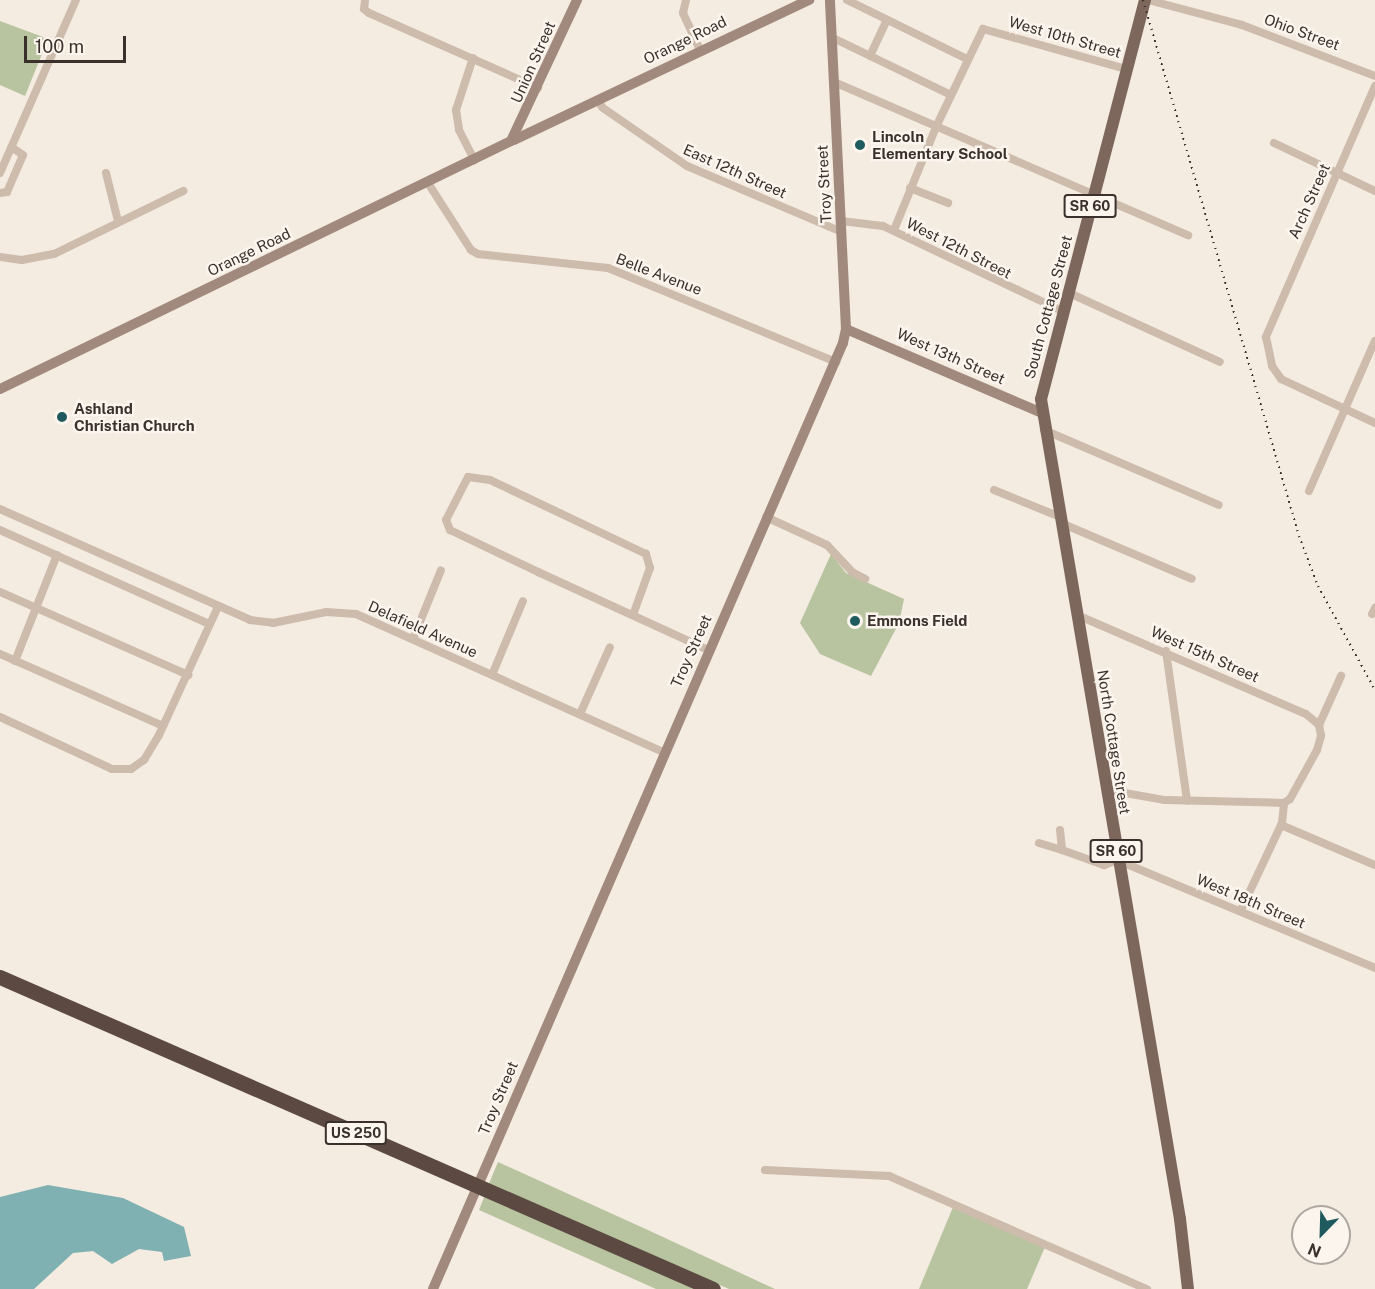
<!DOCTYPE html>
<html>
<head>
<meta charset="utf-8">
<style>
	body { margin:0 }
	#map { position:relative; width:1375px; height:1289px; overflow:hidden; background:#f4ebe1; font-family:"Public Sans",sans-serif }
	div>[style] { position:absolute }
	.green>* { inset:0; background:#b8c4a0 }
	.water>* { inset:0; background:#7fb0b2 }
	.street>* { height:8px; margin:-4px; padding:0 4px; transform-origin:4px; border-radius:4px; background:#cdbbac }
	.secondary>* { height:10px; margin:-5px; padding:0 5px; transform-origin:5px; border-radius:5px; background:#a18a7d }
	.primary>* { height:12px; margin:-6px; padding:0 6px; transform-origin:6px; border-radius:6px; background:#7d675c }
	.highway>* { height:15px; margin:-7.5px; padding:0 7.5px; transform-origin:7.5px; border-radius:7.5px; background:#5c4a42 }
	.rail>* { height:2px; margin-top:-1px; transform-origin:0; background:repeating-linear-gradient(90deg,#3b302b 0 1.5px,transparent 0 6px) }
	.dots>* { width:16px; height:16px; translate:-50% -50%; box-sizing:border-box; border:3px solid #fbf5ee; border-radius:50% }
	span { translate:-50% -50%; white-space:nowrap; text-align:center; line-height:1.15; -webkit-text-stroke:5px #fbf5ee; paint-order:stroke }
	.shield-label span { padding:2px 4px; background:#fbf5ee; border:2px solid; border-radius:4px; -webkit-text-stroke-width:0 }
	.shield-label { font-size:14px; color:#3b302b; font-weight:700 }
	.street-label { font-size:15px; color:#3b302b }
	.poi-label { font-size:15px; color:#3b302b; font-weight:700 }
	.left { translate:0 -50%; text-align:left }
	.north { position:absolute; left:1291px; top:1205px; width:60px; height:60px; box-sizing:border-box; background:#fbf5ee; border:2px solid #aea6a0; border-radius:50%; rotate:203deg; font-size:16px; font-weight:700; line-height:24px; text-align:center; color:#3b302b }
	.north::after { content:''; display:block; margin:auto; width:21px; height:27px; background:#1f5a5e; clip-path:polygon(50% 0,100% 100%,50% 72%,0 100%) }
	.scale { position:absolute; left:24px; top:36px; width:102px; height:27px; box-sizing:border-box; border:3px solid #3b302b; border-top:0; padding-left:8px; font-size:18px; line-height:21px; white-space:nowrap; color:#3b302b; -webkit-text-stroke:4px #fbf5ee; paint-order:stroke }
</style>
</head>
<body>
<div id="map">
	<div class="green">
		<div style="clip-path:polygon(0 21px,43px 37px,46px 44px,25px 96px,0 85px)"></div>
		<div style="clip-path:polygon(831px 554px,846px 573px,904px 599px,899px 623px,871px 676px,820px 654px,800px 623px)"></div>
		<div style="clip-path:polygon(498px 1162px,650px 1231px,775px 1289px,729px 1289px,488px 1186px)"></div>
		<div style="clip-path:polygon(485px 1195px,698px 1289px,656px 1289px,479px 1210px)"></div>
		<div style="clip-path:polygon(953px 1207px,1045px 1247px,1027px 1289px,919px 1289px)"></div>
	</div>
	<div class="water">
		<div style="clip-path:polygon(48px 1185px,123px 1198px,184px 1227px,191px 1256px,164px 1261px,162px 1252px,139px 1249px,112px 1264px,93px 1251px,73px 1253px,34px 1289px,0 1289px,0 1197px)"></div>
	</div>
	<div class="street">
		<div style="left:365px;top:0;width:9px;rotate:96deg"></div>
		<div style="left:364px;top:9px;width:6px;rotate:39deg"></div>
		<div style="left:369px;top:13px;width:185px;rotate:23.9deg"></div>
		<div style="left:686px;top:0;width:13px;rotate:103deg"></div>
		<div style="left:683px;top:13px;width:41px;rotate:65.3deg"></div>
		<div style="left:847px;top:0;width:134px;rotate:26.2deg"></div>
		<div style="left:1148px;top:0;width:97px;rotate:14.9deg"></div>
		<div style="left:1242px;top:25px;width:142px;rotate:21deg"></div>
		<div style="left:831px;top:37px;width:133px;rotate:25.8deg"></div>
		<div style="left:870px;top:56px;width:40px;rotate:-65deg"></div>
		<div style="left:473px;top:58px;width:55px;rotate:108.1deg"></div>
		<div style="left:456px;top:110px;width:20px;rotate:81deg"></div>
		<div style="left:459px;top:130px;width:34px;rotate:63deg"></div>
		<div style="left:834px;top:82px;width:386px;rotate:23.4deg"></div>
		<div style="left:1375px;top:86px;width:274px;rotate:113.5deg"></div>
		<div style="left:1266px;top:337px;width:30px;rotate:78deg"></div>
		<div style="left:1272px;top:366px;width:16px;rotate:55deg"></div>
		<div style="left:1281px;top:379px;width:104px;rotate:25.1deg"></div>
		<div style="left:597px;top:100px;width:10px;rotate:53deg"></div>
		<div style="left:603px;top:108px;width:102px;rotate:34.6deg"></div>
		<div style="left:687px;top:166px;width:168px;rotate:23.1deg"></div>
		<div style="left:1274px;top:143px;width:112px;rotate:25.4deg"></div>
		<div style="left:0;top:173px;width:189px;rotate:-66.3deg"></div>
		<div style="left:106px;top:173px;width:49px;rotate:76deg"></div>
		<div style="left:428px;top:183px;width:80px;rotate:57.3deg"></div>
		<div style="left:471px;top:250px;width:8px;rotate:30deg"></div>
		<div style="left:478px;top:254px;width:131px;rotate:6.1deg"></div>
		<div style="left:608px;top:268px;width:247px;rotate:22.4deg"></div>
		<div style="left:910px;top:188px;width:41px;rotate:21.5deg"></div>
		<div style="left:0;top:193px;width:7px;rotate:-8deg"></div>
		<div style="left:7px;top:192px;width:40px;rotate:-66.6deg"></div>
		<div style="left:23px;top:155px;width:14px;rotate:-146deg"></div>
		<div style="left:841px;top:221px;width:42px;rotate:6.8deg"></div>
		<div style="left:883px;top:226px;width:198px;rotate:25.4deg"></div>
		<div style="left:894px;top:230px;width:111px;rotate:-67.8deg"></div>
		<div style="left:936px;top:127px;width:109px;rotate:-64.4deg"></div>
		<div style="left:983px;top:29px;width:148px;rotate:15.6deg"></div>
		<div style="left:0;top:257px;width:22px;rotate:8deg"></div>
		<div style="left:22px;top:260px;width:33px;rotate:-11deg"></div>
		<div style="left:54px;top:254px;width:144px;rotate:-26deg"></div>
		<div style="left:1067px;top:292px;width:168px;rotate:24.6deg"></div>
		<div style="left:1044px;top:430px;width:190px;rotate:23.2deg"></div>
		<div style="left:994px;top:490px;width:71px;rotate:22.2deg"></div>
		<div style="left:1309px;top:491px;width:164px;rotate:-66.3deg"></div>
		<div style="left:0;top:509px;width:274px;rotate:23.9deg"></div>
		<div style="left:250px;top:620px;width:23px;rotate:7deg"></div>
		<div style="left:273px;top:623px;width:54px;rotate:-11.7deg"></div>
		<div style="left:326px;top:612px;width:30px;rotate:4deg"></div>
		<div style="left:356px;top:614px;width:337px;rotate:24.2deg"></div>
		<div style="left:766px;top:517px;width:67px;rotate:24.7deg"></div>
		<div style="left:827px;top:545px;width:37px;rotate:47deg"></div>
		<div style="left:852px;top:572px;width:15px;rotate:28deg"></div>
		<div style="left:1061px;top:523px;width:142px;rotate:23.1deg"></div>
		<div style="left:0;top:530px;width:229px;rotate:24.2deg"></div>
		<div style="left:0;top:592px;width:206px;rotate:23.8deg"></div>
		<div style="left:1372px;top:614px;width:7px;rotate:-63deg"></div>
		<div style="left:633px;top:615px;width:50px;rotate:-70.1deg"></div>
		<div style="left:650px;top:568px;width:15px;rotate:-106deg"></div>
		<div style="left:646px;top:554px;width:173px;rotate:-154.6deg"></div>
		<div style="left:490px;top:480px;width:22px;rotate:-172deg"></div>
		<div style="left:468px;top:477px;width:48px;rotate:117.1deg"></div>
		<div style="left:446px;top:520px;width:11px;rotate:68deg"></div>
		<div style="left:450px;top:530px;width:98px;rotate:25.5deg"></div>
		<div style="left:538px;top:572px;width:187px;rotate:24.6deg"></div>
		<div style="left:1077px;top:615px;width:249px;rotate:23.4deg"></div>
		<div style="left:1306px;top:714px;width:17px;rotate:40deg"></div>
		<div style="left:413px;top:639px;width:74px;rotate:-67.9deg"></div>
		<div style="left:1166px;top:651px;width:151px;rotate:82deg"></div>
		<div style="left:0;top:654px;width:178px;rotate:23.8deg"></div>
		<div style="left:15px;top:661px;width:114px;rotate:-68.4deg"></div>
		<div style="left:492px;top:675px;width:80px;rotate:-67.3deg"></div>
		<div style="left:580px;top:714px;width:73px;rotate:-65.9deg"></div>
		<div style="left:0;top:717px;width:123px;rotate:24.9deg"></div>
		<div style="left:112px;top:769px;width:19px"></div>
		<div style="left:131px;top:769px;width:16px;rotate:-35deg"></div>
		<div style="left:144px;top:760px;width:29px;rotate:-59deg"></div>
		<div style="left:159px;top:735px;width:141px;rotate:-65.3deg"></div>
		<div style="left:1108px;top:790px;width:58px;rotate:10deg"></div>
		<div style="left:1165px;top:800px;width:119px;rotate:1.4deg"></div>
		<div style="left:1284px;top:803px;width:7px;rotate:-34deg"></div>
		<div style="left:1290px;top:799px;width:56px;rotate:-61.1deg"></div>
		<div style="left:1317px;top:750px;width:15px;rotate:-74deg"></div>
		<div style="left:1321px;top:736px;width:11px;rotate:-100deg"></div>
		<div style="left:1319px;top:725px;width:54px;rotate:-65.8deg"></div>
		<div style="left:1281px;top:825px;width:102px;rotate:23.1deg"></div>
		<div style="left:1060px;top:830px;width:20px;rotate:84deg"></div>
		<div style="left:1062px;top:850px;width:45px;rotate:19.7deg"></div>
		<div style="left:1104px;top:865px;width:14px;rotate:-21deg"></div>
		<div style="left:1117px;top:860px;width:280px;rotate:22.7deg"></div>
		<div style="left:1039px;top:843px;width:24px;rotate:17deg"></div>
		<div style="left:1241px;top:910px;width:96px;rotate:-64.8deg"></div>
		<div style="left:1282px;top:823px;width:20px;rotate:-84deg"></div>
		<div style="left:765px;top:1170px;width:124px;rotate:2.8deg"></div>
		<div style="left:889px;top:1176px;width:282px;rotate:23.7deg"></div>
	</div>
	<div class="secondary">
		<div style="left:514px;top:140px;width:327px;rotate:-25.4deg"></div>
		<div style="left:846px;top:329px;width:213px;rotate:23.2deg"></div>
		<div style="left:0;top:389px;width:568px;rotate:-25.89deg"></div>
		<div style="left:511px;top:141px;width:156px;rotate:-64.9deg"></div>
		<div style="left:433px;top:1289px;width:1031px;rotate:-66.57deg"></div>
		<div style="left:843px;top:343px;width:14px;rotate:-78deg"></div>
		<div style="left:846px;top:329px;width:329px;rotate:-92.8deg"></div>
	</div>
	<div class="primary">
		<div style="left:1145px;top:0;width:412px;rotate:104.6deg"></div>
		<div style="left:1041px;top:399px;width:832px;rotate:80.38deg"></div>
		<div style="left:1180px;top:1219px;width:70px;rotate:83.5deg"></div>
	</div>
	<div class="highway">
		<div style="left:0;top:977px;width:778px;rotate:23.63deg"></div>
	</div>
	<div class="rail">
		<div style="left:1143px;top:0;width:558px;rotate:73.77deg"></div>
		<div style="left:1299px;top:536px;width:53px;rotate:69.2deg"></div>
		<div style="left:1318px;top:586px;width:119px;rotate:61.3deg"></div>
	</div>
	<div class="dots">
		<div style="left:860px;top:145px;background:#1f5a5e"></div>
		<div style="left:62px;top:417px;background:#1f5a5e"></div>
		<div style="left:855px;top:621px;background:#1f5a5e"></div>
	</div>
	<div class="shield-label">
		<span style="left:1090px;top:206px">SR 60</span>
		<span style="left:1116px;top:851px">SR 60</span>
		<span style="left:356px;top:1133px">US 250</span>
	</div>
	<div class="street-label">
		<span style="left:1302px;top:32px;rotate:20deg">Ohio Street</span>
		<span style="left:1065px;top:37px;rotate:16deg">West 10th Street</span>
		<span style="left:685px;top:40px;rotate:-26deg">Orange Road</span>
		<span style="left:533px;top:62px;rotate:-66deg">Union Street</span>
		<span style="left:735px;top:171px;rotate:24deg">East 12th Street</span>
		<span style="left:824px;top:184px;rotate:-93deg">Troy Street</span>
		<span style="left:1309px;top:201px;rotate:-66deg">Arch Street</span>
		<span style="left:959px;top:248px;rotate:27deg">West 12th Street</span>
		<span style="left:249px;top:252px;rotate:-26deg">Orange Road</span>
		<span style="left:659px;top:274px;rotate:21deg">Belle Avenue</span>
		<span style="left:1048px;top:307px;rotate:-75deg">South Cottage Street</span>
		<span style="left:951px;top:356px;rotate:24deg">West 13th Street</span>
		<span style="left:423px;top:629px;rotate:24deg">Delafield Avenue</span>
		<span style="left:691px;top:651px;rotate:-66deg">Troy Street</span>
		<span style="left:1205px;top:654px;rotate:24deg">West 15th Street</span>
		<span style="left:1114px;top:742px;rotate:81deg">North Cottage Street</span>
		<span style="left:1251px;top:901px;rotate:23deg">West 18th Street</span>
		<span style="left:498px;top:1098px;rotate:-67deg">Troy Street</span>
	</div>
	<div class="poi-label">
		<span class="left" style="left:872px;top:145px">Lincoln<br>Elementary School</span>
		<span class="left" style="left:74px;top:417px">Ashland<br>Christian Church</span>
		<span class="left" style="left:867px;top:621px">Emmons Field</span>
	</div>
	<div class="north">N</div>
	<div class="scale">100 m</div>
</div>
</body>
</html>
